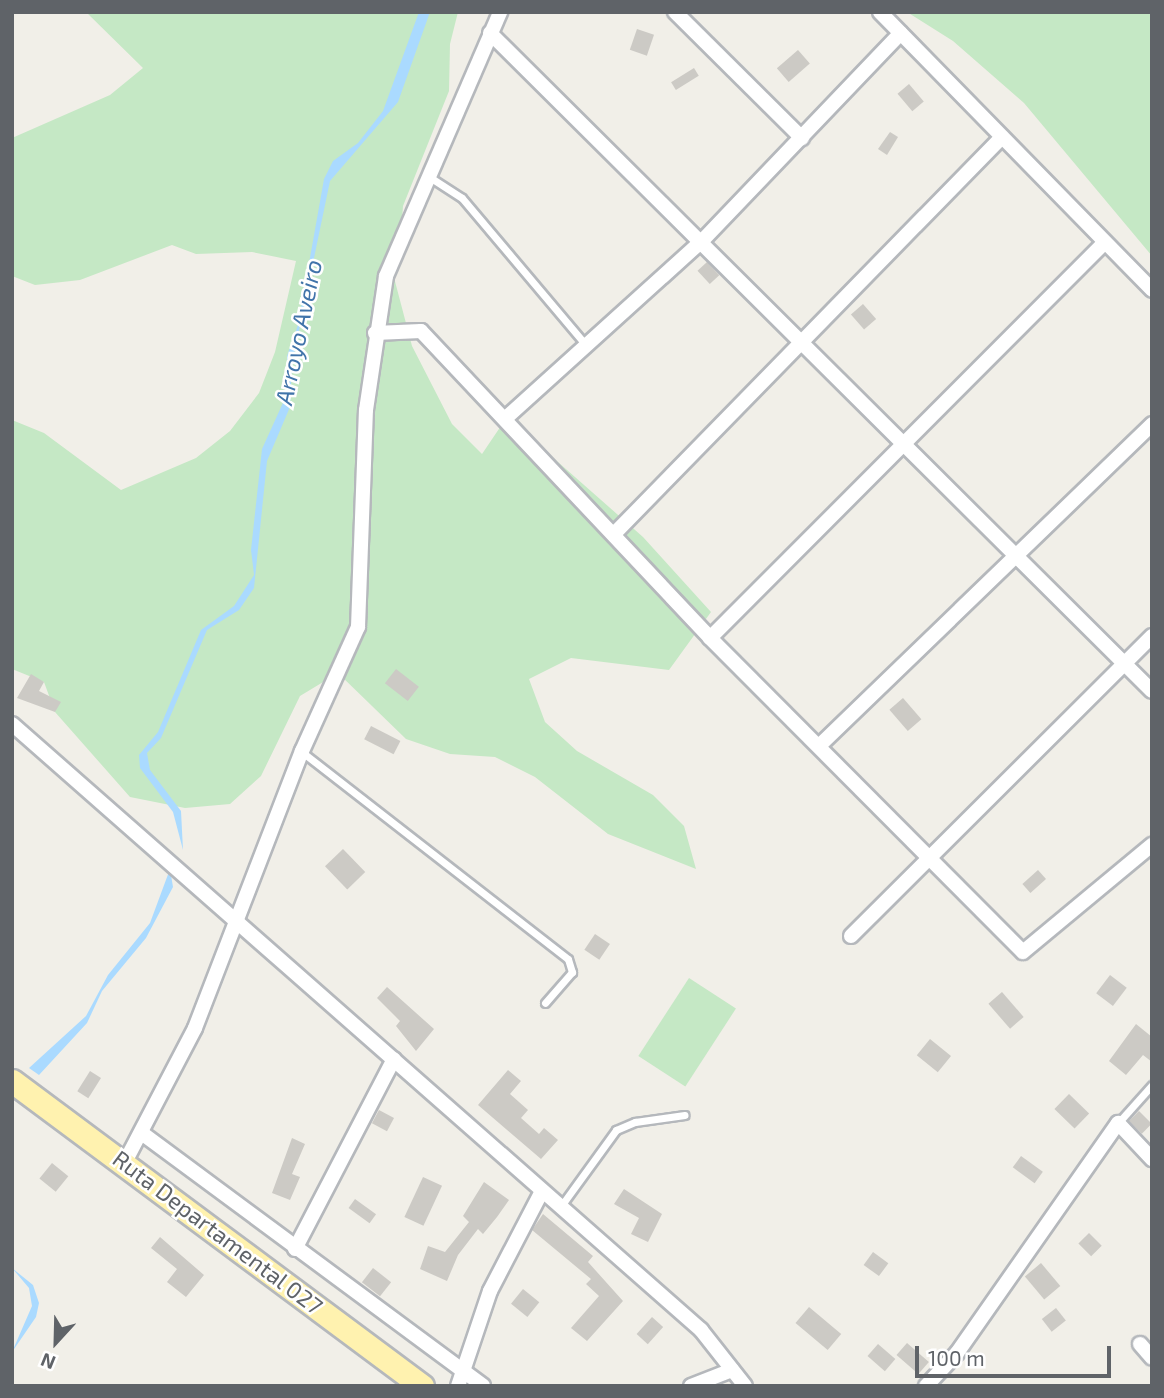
<!DOCTYPE html>
<html>
<head>
<meta charset="utf-8">
<style>
	body { margin:0 }
	#map { position:relative; width:1164px; height:1398px; overflow:hidden; background:#f1efe8; font-family:"Exo 2",sans-serif }
	div>[style] { position:absolute }
	.green>* { inset:0; background:#c5e8c5; transform-origin:0 0 }
	.water>* { inset:0; background:#aadaff }
	.building>* { inset:0; background:#cccac5; transform-origin:0 0 }
	.roads { filter:drop-shadow(2px 0 #b5b8bc) drop-shadow(-2px 0 #b5b8bc) drop-shadow(0 2px #b5b8bc) drop-shadow(0 -2px #b5b8bc) }
	.service>* { height:7px; margin:-3.5px; padding:0 3.5px; transform-origin:3.5px; border-radius:3.5px; background:#fff }
	.minor>* { height:14px; margin:-7px; padding:0 7px; transform-origin:7px; border-radius:7px; background:#fff }
	.primary>* { height:23px; margin:-11.5px; padding:0 11.5px; transform-origin:11.5px; border-radius:11.5px; background:#fff2af }
	span { translate:-50% -50%; white-space:nowrap; text-align:center; line-height:1.15; -webkit-text-stroke:5px #fff; paint-order:stroke }
	.street-label { font-size:23px; color:#5f6368 }
	.water-label { font-size:24px; color:#4174aa; font-style:italic }
	.frame { position:absolute; inset:0; border:14px solid #5f6368; pointer-events:none }
	.north { position:absolute; left:21px; top:1307px; width:70px; height:70px; -webkit-text-stroke:5px #fff; paint-order:stroke; rotate:202deg; font-size:19px; font-weight:700; line-height:28px; text-align:center; color:#5f6368 }
	.north::after { content:''; display:block; margin:auto; width:24px; height:32px; background:#5f6368; clip-path:polygon(50% 0,100% 100%,50% 72%,0 100%) }
	.scale { position:absolute; left:915px; top:1346px; width:196px; height:32px; box-sizing:border-box; border:4px solid #5f6368; border-top:0; padding-left:9px; font-size:21px; line-height:24px; white-space:nowrap; color:#5f6368; -webkit-text-stroke:5px #fff; paint-order:stroke }
</style>
</head>
<body>
<div id="map">
	<div class="green">
		<div style="clip-path:polygon(86px 12px,458px 12px,450px 44px,449px 91px,403px 206px,400px 249px,392px 270px,412px 346px,452px 424px,482px 454px,507px 417px,643px 537px,711px 612px,669px 670px,571px 658px,529px 679px,545px 722px,577px 751px,653px 795px,684px 826px,696px 869px,608px 834px,535px 777px,495px 757px,450px 754px,406px 739px,338px 673px,300px 696px,261px 776px,230px 804px,185px 808px,130px 797px,55px 712px,44px 682px,12px 669px,12px 420px,44px 433px,121px 490px,196px 458px,230px 431px,259px 393px,275px 352px,296px 261px,252px 252px,196px 254px,172px 245px,80px 280px,35px 285px,12px 276px,12px 138px,110px 95px,143px 68px)"></div>
		<div style="clip-path:polygon(907px 12px,1152px 12px,1152px 256px,1024px 103px,953px 41px)"></div>
		<div style="left:689px;top:978px;width:56px;height:93px;rotate:33deg"></div>
	</div>
	<div class="water">
		<div style="clip-path:polygon(419px 12px,430px 12px,398px 102px,330px 181px,292px 364px,290px 407px,267px 461px,254px 588px,239px 610px,207px 630px,161px 738px,147px 753px,150px 770px,181px 811px,183px 850px,173px 812px,140px 768px,139px 755px,158px 732px,201px 630px,234px 606px,254px 575px,251px 550px,262px 449px,287px 394px,287px 356px,298px 325px,324px 179px,333px 161px,358px 143px,383px 111px)"></div>
		<div style="clip-path:polygon(170px 869px,173px 887px,146px 938px,102px 991px,87px 1023px,39px 1075px,29px 1068px,86px 1016px,108px 975px,150px 923px)"></div>
		<div style="clip-path:polygon(12px 1268px,33px 1285px,39px 1303px,36px 1317px,12px 1352px,32px 1306px,29px 1288px)"></div>
	</div>
	<div class="building">
		<div style="left:637px;top:29px;width:18px;height:22px;rotate:19deg"></div>
		<div style="left:798px;top:50px;width:18px;height:28px;rotate:49deg"></div>
		<div style="left:694px;top:68px;width:9px;height:27px;rotate:58deg"></div>
		<div style="left:909px;top:84px;width:23px;height:15px;rotate:50deg"></div>
		<div style="clip-path:polygon(890px 132px,898px 137px,887px 155px,878px 149px)"></div>
		<div style="left:707px;top:262px;width:18px;height:13px;rotate:47deg"></div>
		<div style="left:863px;top:304px;width:20px;height:16px;rotate:49deg"></div>
		<div style="left:396px;top:669px;width:29px;height:18px;rotate:38deg"></div>
		<div style="clip-path:polygon(31px 674px,44px 682px,39px 691px,61px 702px,55px 712px,17px 698px)"></div>
		<div style="left:903px;top:698px;width:28px;height:18px;rotate:49deg"></div>
		<div style="left:371px;top:726px;width:33px;height:15px;rotate:27deg"></div>
		<div style="left:343px;top:849px;width:32px;height:25px;rotate:46deg"></div>
		<div style="left:1038px;top:870px;width:12px;height:21px;rotate:48deg"></div>
		<div style="left:595px;top:934px;width:18px;height:19px;rotate:34deg"></div>
		<div style="left:1110px;top:975px;width:21px;height:23px;rotate:37deg"></div>
		<div style="clip-path:polygon(387px 987px,434px 1029px,416px 1051px,396px 1026px,400px 1021px,377px 998px)"></div>
		<div style="left:1002px;top:992px;width:33px;height:18px;rotate:49deg"></div>
		<div style="clip-path:polygon(1136px 1024px,1152px 1037px,1152px 1062px,1143px 1055px,1126px 1075px,1109px 1061px)"></div>
		<div style="left:930px;top:1039px;width:27px;height:21px;rotate:39deg"></div>
		<div style="clip-path:polygon(508px 1070px,521px 1081px,510px 1094px,528px 1110px,521px 1118px,539px 1134px,544px 1128px,558px 1140px,541px 1159px,478px 1105px)"></div>
		<div style="left:90px;top:1071px;width:13px;height:24px;rotate:32deg"></div>
		<div style="left:1069px;top:1094px;width:28px;height:21px;rotate:44deg"></div>
		<div style="left:379px;top:1110px;width:17px;height:15px;rotate:28deg"></div>
		<div style="left:1139px;top:1111px;width:18px;height:14px;rotate:45deg"></div>
		<div style="clip-path:polygon(292px 1138px,305px 1144px,292px 1174px,300px 1177px,290px 1200px,272px 1193px)"></div>
		<div style="left:1021px;top:1156px;width:27px;height:14px;rotate:36deg"></div>
		<div style="left:52px;top:1163px;width:21px;height:20px;rotate:39deg"></div>
		<div style="left:423px;top:1177px;width:21px;height:44px;rotate:25deg"></div>
		<div style="clip-path:polygon(484px 1182px,509px 1200px,497px 1217px,483px 1234px,478px 1229px,458px 1255px,447px 1281px,420px 1269px,428px 1246px,445px 1252px,469px 1222px,463px 1216px)"></div>
		<div style="clip-path:polygon(624px 1189px,662px 1214px,648px 1242px,631px 1234px,639px 1218px,614px 1204px)"></div>
		<div style="left:355px;top:1199px;width:26px;height:11px;rotate:36deg"></div>
		<div style="clip-path:polygon(543px 1214px,593px 1256px,588px 1262px,623px 1301px,587px 1341px,571px 1328px,599px 1296px,586px 1284px,591px 1279px,532px 1230px)"></div>
		<div style="left:1089px;top:1233px;width:18px;height:15px;rotate:45deg"></div>
		<div style="clip-path:polygon(160px 1237px,204px 1275px,186px 1297px,167px 1282px,177px 1269px,151px 1248px)"></div>
		<div style="left:873px;top:1252px;width:19px;height:16px;rotate:36deg"></div>
		<div style="left:1041px;top:1263px;width:30px;height:21px;rotate:50deg"></div>
		<div style="left:373px;top:1268px;width:23px;height:18px;rotate:38deg"></div>
		<div style="left:523px;top:1289px;width:21px;height:19px;rotate:39deg"></div>
		<div style="left:809px;top:1307px;width:42px;height:21px;rotate:40deg"></div>
		<div style="left:1056px;top:1308px;width:16px;height:18px;rotate:52deg"></div>
		<div style="left:652px;top:1317px;width:15px;height:23px;rotate:42deg"></div>
		<div style="left:907px;top:1343px;width:29px;height:16px;rotate:41deg"></div>
		<div style="left:878px;top:1344px;width:23px;height:16px;rotate:41deg"></div>
	</div>
	<div class="roads">
		<div class="service">
			<div style="left:428px;top:176px;width:40px;rotate:32.9deg"></div>
			<div style="left:462px;top:198px;width:192px;rotate:49.9deg"></div>
			<div style="left:302px;top:752px;width:337px;rotate:37.9deg"></div>
			<div style="left:568px;top:959px;width:14px;rotate:73deg"></div>
			<div style="left:572px;top:972px;width:41px;rotate:131.1deg"></div>
			<div style="left:1118px;top:1123px;width:51px;rotate:-48.2deg"></div>
			<div style="left:561px;top:1206px;width:94px;rotate:-54.1deg"></div>
			<div style="left:616px;top:1130px;width:21px;rotate:-23deg"></div>
			<div style="left:635px;top:1122px;width:50px;rotate:-8deg"></div>
		</div>
		<div class="minor">
			<div style="left:675px;top:12px;width:179px;rotate:44.8deg"></div>
			<div style="left:880px;top:12px;width:389px;rotate:45.6deg"></div>
			<div style="left:490px;top:33px;width:933px;rotate:44.83deg"></div>
			<div style="left:375px;top:333px;width:46px;rotate:-2.5deg"></div>
			<div style="left:421px;top:331px;width:422px;rotate:46.7deg"></div>
			<div style="left:710px;top:638px;width:443px;rotate:45.1deg"></div>
			<div style="left:1023px;top:952px;width:168px;rotate:-39.7deg"></div>
			<div style="left:507px;top:417px;width:261px;rotate:-42.1deg"></div>
			<div style="left:701px;top:242px;width:289px;rotate:-46.3deg"></div>
			<div style="left:614px;top:534px;width:555px;rotate:-45.66deg"></div>
			<div style="left:710px;top:638px;width:559px;rotate:-45.07deg"></div>
			<div style="left:12px;top:724px;width:918px;rotate:41.33deg"></div>
			<div style="left:701px;top:1330px;width:71px;rotate:51.8deg"></div>
			<div style="left:820px;top:745px;width:462px;rotate:-44deg"></div>
			<div style="left:851px;top:936px;width:425px;rotate:-44.9deg"></div>
			<div style="left:143px;top:1134px;width:423px;rotate:36.5deg"></div>
			<div style="left:125px;top:1162px;width:151px;rotate:-62.4deg"></div>
			<div style="left:195px;top:1028px;width:297px;rotate:-68.9deg"></div>
			<div style="left:302px;top:751px;width:136px;rotate:-65.7deg"></div>
			<div style="left:358px;top:627px;width:217px;rotate:-87.9deg"></div>
			<div style="left:366px;top:410px;width:135px;rotate:-81.5deg"></div>
			<div style="left:386px;top:276px;width:288px;rotate:-66.6deg"></div>
			<div style="left:295px;top:1249px;width:214px;rotate:-62.5deg"></div>
			<div style="left:1140px;top:1344px;width:18px;rotate:49deg"></div>
			<div style="left:458px;top:1386px;width:100px;rotate:-71.4deg"></div>
			<div style="left:490px;top:1291px;width:113px;rotate:-62.5deg"></div>
			<div style="left:691px;top:1386px;width:44px;rotate:-21.3deg"></div>
			<div style="left:926px;top:1386px;width:45px;rotate:-46.8deg"></div>
			<div style="left:957px;top:1353px;width:281px;rotate:-55deg"></div>
			<div style="left:1118px;top:1123px;width:50px;rotate:46.6deg"></div>
		</div>
		<div class="primary">
			<div style="left:12px;top:1081px;width:511px;rotate:36.65deg"></div>
		</div>
	</div>
	<div class="street-label">
		<span style="left:218px;top:1232px;rotate:37deg">Ruta Departamental 027</span>
	</div>
	<div class="water-label">
		<span style="left:298px;top:332px;rotate:-78deg">Arroyo Aveiro</span>
	</div>
	<div class="frame"></div>
	<div class="north">N</div>
	<div class="scale">100 m</div>
</div>
</body>
</html>
